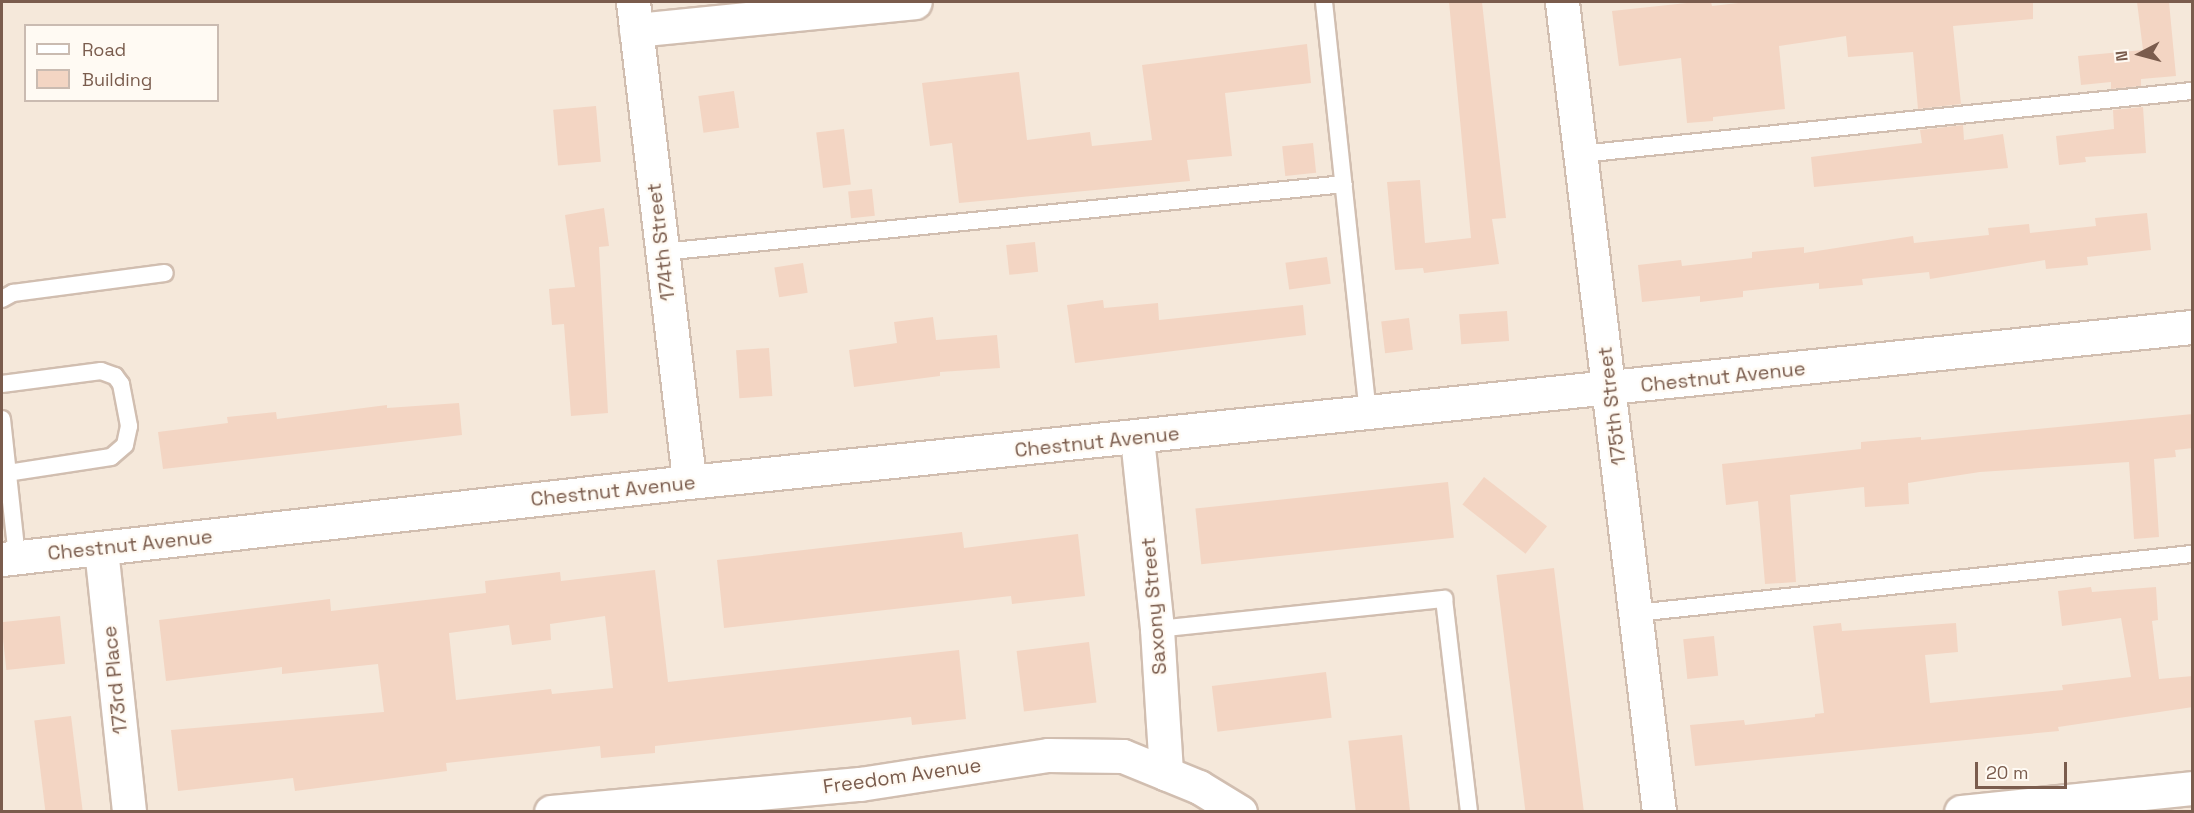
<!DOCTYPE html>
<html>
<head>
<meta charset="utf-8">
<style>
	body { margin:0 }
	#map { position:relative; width:2194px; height:813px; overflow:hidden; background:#fdf6ec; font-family:"Space Grotesk",sans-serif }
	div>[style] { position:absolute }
	.residential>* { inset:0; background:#f5e8da }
	.building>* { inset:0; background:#f3d5c3; transform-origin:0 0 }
	.roads { filter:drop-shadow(2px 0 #d1beb0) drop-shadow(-2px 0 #d1beb0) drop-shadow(0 2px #d1beb0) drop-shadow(0 -2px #d1beb0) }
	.service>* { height:16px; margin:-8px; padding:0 8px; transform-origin:8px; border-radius:8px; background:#fff }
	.minor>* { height:33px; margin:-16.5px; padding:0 16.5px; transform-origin:16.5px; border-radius:16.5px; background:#fff }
	.tertiary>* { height:33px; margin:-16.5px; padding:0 16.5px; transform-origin:16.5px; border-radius:16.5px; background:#fff }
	span { translate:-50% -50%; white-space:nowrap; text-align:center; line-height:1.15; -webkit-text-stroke:4.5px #fffaf3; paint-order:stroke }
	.street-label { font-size:20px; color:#7a5c4d }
	.frame { position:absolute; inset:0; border:3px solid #7a5c4d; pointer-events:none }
	.legend { position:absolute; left:24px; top:24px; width:195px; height:78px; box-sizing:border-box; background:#fffaf3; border:2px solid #cabbb1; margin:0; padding:8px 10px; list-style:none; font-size:18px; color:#7a5c4d }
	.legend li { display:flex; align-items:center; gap:12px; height:30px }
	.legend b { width:30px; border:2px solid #cabbb1 }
	.north { position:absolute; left:2110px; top:24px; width:60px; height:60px; -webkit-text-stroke:4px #fffaf3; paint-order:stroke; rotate:264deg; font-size:16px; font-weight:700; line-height:24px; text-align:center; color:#7a5c4d }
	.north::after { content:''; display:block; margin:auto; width:21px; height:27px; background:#7a5c4d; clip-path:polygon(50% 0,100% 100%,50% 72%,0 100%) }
	.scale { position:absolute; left:1975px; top:762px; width:92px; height:27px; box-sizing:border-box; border:3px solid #7a5c4d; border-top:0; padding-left:8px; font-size:18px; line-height:21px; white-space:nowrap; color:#7a5c4d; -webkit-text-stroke:4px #fffaf3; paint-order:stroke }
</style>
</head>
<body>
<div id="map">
	<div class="residential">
		<div style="clip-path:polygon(evenodd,2px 2px,2192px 2px,2192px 811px,2px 811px,2px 2px,26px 26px,218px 26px,218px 100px,26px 100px,26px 26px)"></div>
	</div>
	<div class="building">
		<div style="clip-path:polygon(1449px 2px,1482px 2px,1506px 218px,1492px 219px,1499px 264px,1424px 273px,1423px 268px,1395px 270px,1387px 182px,1420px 180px,1425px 243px,1471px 238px)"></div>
		<div style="clip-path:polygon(1696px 2px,1711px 2px,1712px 6px,1747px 2px,2033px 2px,2033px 19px,1953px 26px,1961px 104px,1918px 109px,1913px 52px,1848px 57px,1846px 36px,1779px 46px,1785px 109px,1713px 117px,1713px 121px,1687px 123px,1681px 58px,1619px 66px,1612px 11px)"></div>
		<div style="clip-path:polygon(2137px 2px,2169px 2px,2176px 76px,2141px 79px,2141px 86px,2111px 89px,2111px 82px,2081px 85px,2078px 56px,2143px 50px)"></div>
		<div style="clip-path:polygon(1307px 44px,1311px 83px,1225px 93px,1232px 156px,1187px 160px,1190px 181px,959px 203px,952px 143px,930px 146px,922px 83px,1019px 72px,1027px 140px,1090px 132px,1092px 146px,1152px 140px,1142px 65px)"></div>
		<div style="left:734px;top:91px;width:37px;height:36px;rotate:82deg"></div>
		<div style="left:596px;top:106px;width:56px;height:43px;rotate:85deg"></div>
		<div style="clip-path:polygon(2143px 107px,2146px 153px,2085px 157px,2086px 162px,2059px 165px,2056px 136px,2114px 129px,2113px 110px)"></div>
		<div style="clip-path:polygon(1963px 125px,1964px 140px,2003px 134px,2008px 168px,1814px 187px,1811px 157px,1922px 143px,1920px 130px)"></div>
		<div style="left:844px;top:129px;width:56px;height:28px;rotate:83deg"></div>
		<div style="left:1313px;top:143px;width:30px;height:31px;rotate:84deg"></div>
		<div style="left:872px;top:189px;width:27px;height:24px;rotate:84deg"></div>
		<div style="clip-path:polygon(604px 208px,609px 246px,599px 247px,608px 413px,571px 416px,564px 324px,552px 325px,549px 289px,575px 287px,565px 215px)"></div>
		<div style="clip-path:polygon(2147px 213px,2151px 250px,2087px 257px,2088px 265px,2046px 269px,2045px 260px,1930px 279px,1929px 272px,1862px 279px,1863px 285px,1819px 289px,1819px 283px,1743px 291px,1743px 297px,1700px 302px,1700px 296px,1642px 302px,1638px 265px,1681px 260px,1682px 266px,1752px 258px,1752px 252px,1804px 247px,1804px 253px,1913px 236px,1914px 243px,1989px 235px,1988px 228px,2029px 224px,2030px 233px,2096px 226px,2095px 218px)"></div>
		<div style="left:1035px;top:242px;width:30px;height:29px;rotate:84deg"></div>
		<div style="left:1327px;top:257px;width:27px;height:42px;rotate:82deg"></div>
		<div style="left:803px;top:263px;width:30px;height:29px;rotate:81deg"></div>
		<div style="clip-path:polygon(1103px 300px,1104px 308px,1158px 303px,1159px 320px,1303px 305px,1306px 335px,1075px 363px,1067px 305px)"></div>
		<div style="left:1507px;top:311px;width:30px;height:48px;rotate:86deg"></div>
		<div style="clip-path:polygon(933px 317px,936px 340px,997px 335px,1000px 368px,940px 372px,940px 376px,854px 387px,849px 350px,897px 343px,894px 322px)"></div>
		<div style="left:1409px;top:318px;width:32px;height:28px;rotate:83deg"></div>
		<div style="left:769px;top:348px;width:48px;height:33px;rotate:86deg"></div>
		<div style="clip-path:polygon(459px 403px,462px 435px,163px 469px,158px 432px,228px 423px,227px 417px,276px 412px,277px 419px,387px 405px,387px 408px)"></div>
		<div style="clip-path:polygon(2193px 414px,2193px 448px,2175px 450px,2176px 457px,2154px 459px,2159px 537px,2134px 539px,2129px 462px,1980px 472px,1908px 483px,1909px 504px,1865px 507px,1864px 487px,1790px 495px,1796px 582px,1765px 584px,1758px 501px,1726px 505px,1722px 464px,1861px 449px,1861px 442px,1921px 437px,1921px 440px)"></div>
		<div style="left:1484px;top:477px;width:80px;height:35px;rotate:38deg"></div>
		<div style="left:1448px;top:482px;width:56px;height:254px;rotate:84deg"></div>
		<div style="clip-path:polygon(962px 532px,964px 548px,1078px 534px,1085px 596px,1012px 604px,1011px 596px,724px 628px,717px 560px)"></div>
		<div style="left:1554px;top:568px;width:244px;height:58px;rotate:83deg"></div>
		<div style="clip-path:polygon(evenodd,655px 570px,668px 682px,959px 650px,966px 719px,912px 725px,911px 717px,655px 746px,655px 753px,601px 758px,600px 746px,446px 763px,447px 771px,295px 791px,293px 778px,178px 791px,171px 730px,384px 712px,378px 664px,282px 674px,282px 667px,166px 681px,159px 620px,330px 599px,331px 611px,486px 593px,485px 581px,560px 572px,561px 581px,655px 570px,605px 616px,613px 688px,552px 694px,551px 689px,456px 700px,449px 633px,509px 625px,512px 645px,551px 640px,550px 624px,605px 616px)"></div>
		<div style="clip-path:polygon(2091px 587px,2092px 592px,2156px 587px,2158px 620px,2152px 621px,2159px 679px,2193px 676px,2193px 707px,2058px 727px,2059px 731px,1695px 766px,1690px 725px,1744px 720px,1745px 725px,1815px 717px,1815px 714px,1824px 713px,1813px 626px,1841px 623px,1842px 631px,1956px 623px,1958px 652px,1925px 655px,1930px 703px,2063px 690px,2062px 685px,2131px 677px,2121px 618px,2062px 626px,2058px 591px)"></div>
		<div style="left:60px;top:616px;width:48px;height:59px;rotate:84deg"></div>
		<div style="left:1714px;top:636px;width:40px;height:31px;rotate:84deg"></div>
		<div style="left:1089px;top:642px;width:61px;height:73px;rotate:83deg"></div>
		<div style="left:1326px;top:672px;width:46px;height:115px;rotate:83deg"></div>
		<div style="left:71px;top:716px;width:97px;height:37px;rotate:83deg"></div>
		<div style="left:1402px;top:735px;width:77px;height:54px;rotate:84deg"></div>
	</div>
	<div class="roads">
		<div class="service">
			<div style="left:1324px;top:2px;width:412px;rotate:83.9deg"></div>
			<div style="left:1581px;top:154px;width:614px;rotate:-5.89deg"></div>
			<div style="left:662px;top:252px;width:685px;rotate:-5.69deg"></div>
			<div style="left:2px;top:299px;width:13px;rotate:-29deg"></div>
			<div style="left:13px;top:293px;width:153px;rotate:-7.5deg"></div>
			<div style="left:2px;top:384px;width:100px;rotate:-7.5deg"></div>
			<div style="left:101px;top:371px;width:15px;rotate:20deg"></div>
			<div style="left:115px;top:376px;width:10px;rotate:53deg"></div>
			<div style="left:121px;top:384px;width:43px;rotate:79.2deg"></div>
			<div style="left:129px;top:426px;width:19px;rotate:102deg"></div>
			<div style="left:125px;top:445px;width:18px;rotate:139deg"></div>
			<div style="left:111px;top:457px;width:104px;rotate:171.2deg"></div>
			<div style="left:2px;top:419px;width:140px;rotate:83.8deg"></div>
			<div style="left:1636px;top:613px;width:559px;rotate:-6.06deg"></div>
			<div style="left:1157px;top:629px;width:289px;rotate:-6deg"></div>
			<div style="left:1444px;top:599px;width:214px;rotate:83.3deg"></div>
		</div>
		<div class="minor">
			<div style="left:633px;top:2px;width:483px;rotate:83.3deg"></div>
			<div style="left:636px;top:30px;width:280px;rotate:-5.7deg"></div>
			<div style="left:1137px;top:438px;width:192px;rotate:84deg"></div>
			<div style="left:1157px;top:629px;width:145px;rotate:86.4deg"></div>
			<div style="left:101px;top:549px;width:264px;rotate:83.9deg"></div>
			<div style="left:2px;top:559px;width:691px;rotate:-6.4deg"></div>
			<div style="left:689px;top:482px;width:1511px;rotate:-5.89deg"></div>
			<div style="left:551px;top:812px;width:310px;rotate:-5.2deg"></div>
			<div style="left:860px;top:784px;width:190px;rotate:-8.8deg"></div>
			<div style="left:1048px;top:755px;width:75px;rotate:0.8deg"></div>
			<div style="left:1123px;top:756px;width:82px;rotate:22.2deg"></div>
			<div style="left:1199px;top:787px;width:48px;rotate:31.4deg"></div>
			<div style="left:1961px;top:812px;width:232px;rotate:-5.9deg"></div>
		</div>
		<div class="tertiary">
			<div style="left:1562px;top:2px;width:816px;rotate:83.17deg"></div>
		</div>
	</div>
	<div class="street-label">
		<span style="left:661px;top:242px;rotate:-97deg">174th Street</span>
		<span style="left:1723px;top:377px;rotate:-6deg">Chestnut Avenue</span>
		<span style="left:1612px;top:406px;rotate:-97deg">175th Street</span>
		<span style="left:1097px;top:442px;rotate:-6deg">Chestnut Avenue</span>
		<span style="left:613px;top:491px;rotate:-6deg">Chestnut Avenue</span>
		<span style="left:130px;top:545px;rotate:-6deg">Chestnut Avenue</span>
		<span style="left:1154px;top:606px;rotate:-95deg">Saxony Street</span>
		<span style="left:115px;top:680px;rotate:-96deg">173rd Place</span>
		<span style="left:902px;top:776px;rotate:-8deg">Freedom Avenue</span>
	</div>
	<div class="frame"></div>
	<ul class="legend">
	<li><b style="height:8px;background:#fff"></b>Road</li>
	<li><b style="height:16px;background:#f3d5c3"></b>Building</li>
	</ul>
	<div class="north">N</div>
	<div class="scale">20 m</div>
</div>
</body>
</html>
